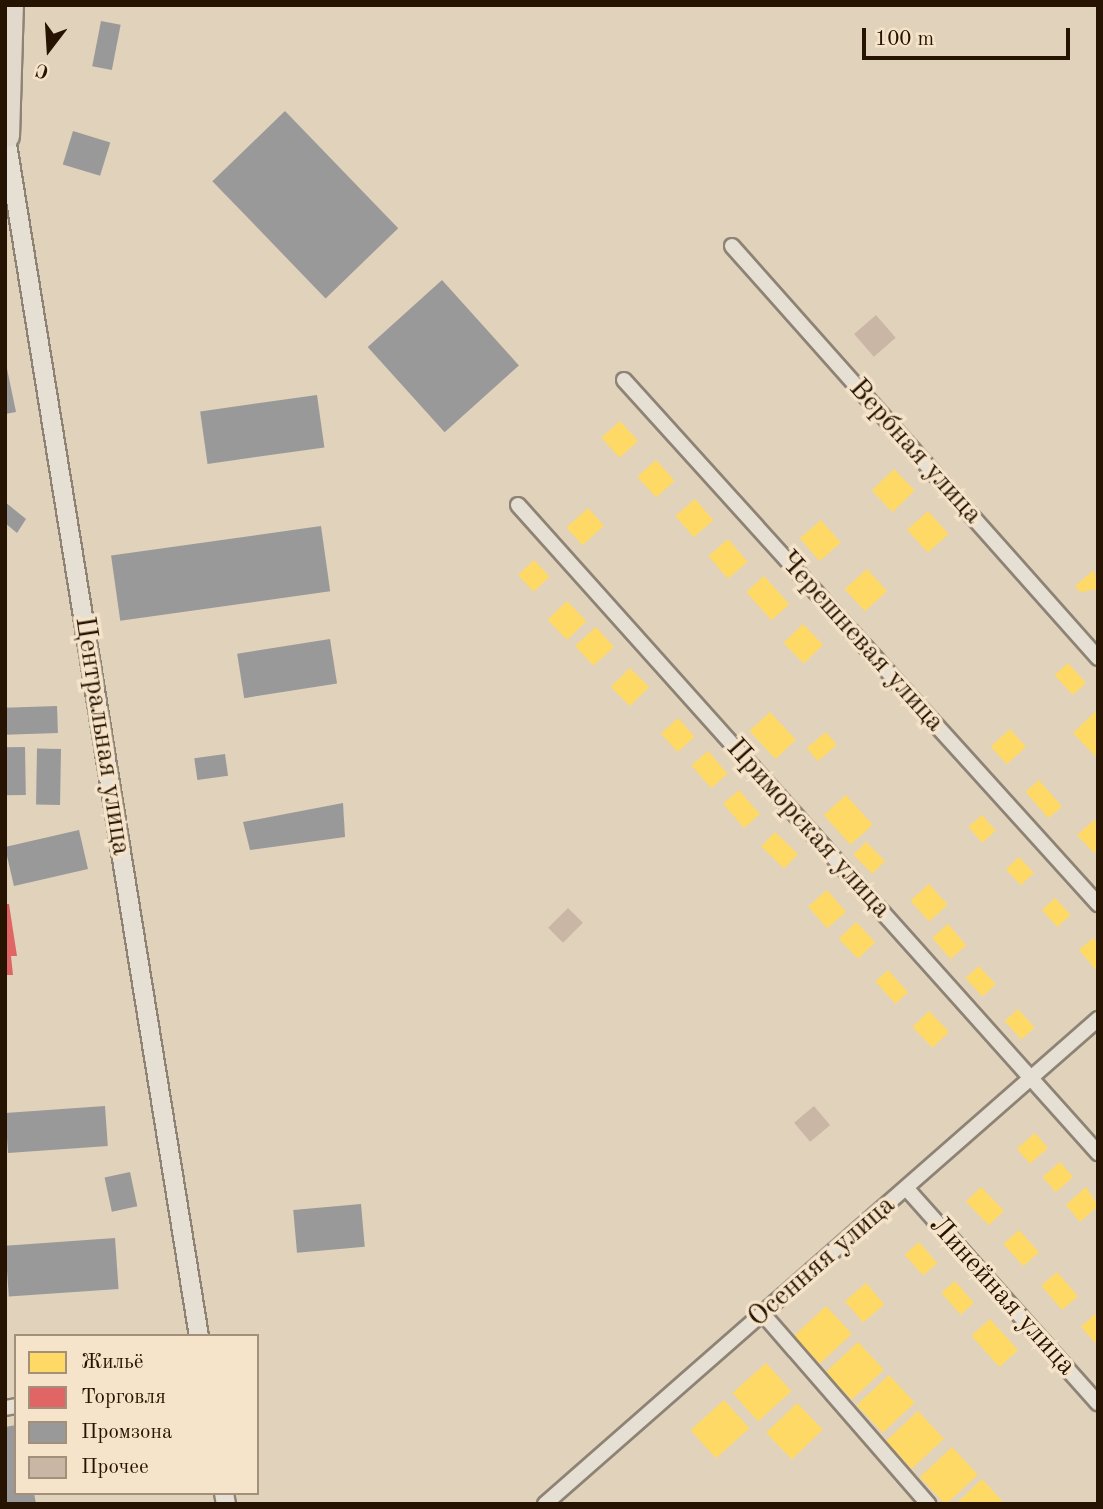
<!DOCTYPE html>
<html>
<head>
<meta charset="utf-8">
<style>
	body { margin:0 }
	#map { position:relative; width:1103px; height:1509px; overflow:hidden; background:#e1d2bc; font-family:"Old Standard TT",serif }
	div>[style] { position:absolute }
	.homes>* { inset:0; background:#ffd966; transform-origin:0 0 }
	.shops>* { inset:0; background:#e06666 }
	.industry>* { inset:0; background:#999; transform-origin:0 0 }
	.building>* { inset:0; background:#cab6a4; transform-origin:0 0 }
	.roads { filter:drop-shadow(2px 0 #8e8374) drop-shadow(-2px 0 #8e8374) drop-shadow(0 2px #8e8374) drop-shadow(0 -2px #8e8374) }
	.minor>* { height:14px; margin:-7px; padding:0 7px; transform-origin:7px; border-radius:7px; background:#e6dfd4 }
	.tertiary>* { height:18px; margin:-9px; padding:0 9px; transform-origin:9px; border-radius:9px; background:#e6dfd4 }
	.primary>* { height:21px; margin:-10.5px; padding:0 10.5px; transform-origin:10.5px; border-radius:10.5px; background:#e2d9cc }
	span { translate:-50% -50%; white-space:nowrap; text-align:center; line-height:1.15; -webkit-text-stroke:7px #f5e4ca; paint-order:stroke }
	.street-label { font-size:28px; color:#261301 }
	.frame { position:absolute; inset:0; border:7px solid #261301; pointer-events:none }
	.legend { position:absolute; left:14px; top:1334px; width:245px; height:161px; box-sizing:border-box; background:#f5e4ca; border:2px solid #a2907a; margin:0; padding:9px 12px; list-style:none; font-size:21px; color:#261301 }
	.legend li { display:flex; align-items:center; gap:14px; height:35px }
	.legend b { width:35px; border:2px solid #a2907a }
	.north { position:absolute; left:14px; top:14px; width:70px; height:70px; -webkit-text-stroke:5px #f5e4ca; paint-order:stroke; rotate:197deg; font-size:19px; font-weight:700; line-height:28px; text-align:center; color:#261301 }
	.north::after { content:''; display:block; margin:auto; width:24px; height:32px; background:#261301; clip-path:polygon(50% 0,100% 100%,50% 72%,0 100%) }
	.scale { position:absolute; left:862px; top:28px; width:208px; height:32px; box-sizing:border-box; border:4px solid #261301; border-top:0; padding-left:9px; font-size:21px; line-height:24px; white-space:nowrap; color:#261301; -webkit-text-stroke:5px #f5e4ca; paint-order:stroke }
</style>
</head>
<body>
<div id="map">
	<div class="homes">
		<div style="left:620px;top:421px;width:27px;height:25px;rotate:48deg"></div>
		<div style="left:656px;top:460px;width:28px;height:25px;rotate:48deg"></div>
		<div style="left:894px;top:469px;width:30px;height:31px;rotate:46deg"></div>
		<div style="left:695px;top:499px;width:28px;height:26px;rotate:49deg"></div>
		<div style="left:588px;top:508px;width:24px;height:29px;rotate:48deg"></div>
		<div style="left:928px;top:511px;width:31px;height:28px;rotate:48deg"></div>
		<div style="left:821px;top:520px;width:30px;height:28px;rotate:49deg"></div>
		<div style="left:728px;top:539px;width:30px;height:26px;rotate:49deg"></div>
		<div style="left:534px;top:560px;width:23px;height:22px;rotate:47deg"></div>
		<div style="left:867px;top:569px;width:30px;height:30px;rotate:48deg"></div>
		<div style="clip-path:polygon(1094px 570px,1098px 589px,1080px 592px,1075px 586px)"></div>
		<div style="left:764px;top:576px;width:38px;height:24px;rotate:48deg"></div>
		<div style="left:567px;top:601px;width:28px;height:27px;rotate:46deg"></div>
		<div style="left:803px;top:624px;width:29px;height:27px;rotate:46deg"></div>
		<div style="left:596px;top:627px;width:27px;height:28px;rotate:48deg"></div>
		<div style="left:1068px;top:663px;width:27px;height:18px;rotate:48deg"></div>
		<div style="left:630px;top:668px;width:27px;height:27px;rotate:45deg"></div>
		<div style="clip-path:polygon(1098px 709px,1098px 753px,1095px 756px,1073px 733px)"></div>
		<div style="left:770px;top:712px;width:38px;height:28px;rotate:47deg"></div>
		<div style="left:678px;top:718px;width:25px;height:23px;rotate:48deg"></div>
		<div style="left:1010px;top:729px;width:24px;height:26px;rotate:48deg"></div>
		<div style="left:826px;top:732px;width:17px;height:25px;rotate:50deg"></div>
		<div style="left:708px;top:751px;width:30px;height:22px;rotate:49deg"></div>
		<div style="left:1039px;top:780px;width:35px;height:18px;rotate:49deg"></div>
		<div style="left:739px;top:790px;width:32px;height:21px;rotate:49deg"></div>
		<div style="left:846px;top:795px;width:40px;height:30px;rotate:48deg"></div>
		<div style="left:982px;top:815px;width:21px;height:18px;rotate:49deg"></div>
		<div style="clip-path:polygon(1095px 819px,1098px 849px,1094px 853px,1077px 835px)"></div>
		<div style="left:775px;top:832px;width:32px;height:20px;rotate:44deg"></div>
		<div style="left:866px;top:842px;width:27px;height:18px;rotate:45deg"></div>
		<div style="left:1019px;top:857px;width:22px;height:18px;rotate:47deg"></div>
		<div style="left:929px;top:884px;width:28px;height:25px;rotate:48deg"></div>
		<div style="left:827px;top:890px;width:29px;height:25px;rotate:49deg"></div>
		<div style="left:1055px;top:898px;width:23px;height:18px;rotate:47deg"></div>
		<div style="left:856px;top:922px;width:28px;height:24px;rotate:46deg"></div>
		<div style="left:948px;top:924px;width:28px;height:21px;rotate:49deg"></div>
		<div style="clip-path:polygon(1093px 938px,1098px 944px,1096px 970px,1079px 950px)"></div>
		<div style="left:979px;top:966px;width:25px;height:18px;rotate:48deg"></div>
		<div style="left:888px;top:970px;width:30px;height:17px;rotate:48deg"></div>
		<div style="left:1018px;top:1009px;width:25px;height:18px;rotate:48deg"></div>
		<div style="left:929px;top:1011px;width:29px;height:23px;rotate:46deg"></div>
		<div style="left:1035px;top:1133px;width:20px;height:24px;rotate:49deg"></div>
		<div style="left:1060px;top:1162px;width:20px;height:23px;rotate:49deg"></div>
		<div style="left:981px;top:1187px;width:33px;height:21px;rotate:46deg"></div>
		<div style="clip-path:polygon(1086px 1187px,1098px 1206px,1080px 1222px,1066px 1205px)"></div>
		<div style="left:1019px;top:1230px;width:30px;height:21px;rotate:48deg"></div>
		<div style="left:919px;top:1242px;width:28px;height:19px;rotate:49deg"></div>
		<div style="left:1057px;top:1272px;width:32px;height:21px;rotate:49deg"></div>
		<div style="left:955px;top:1281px;width:29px;height:18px;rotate:49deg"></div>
		<div style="left:866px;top:1283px;width:28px;height:28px;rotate:49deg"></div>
		<div style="left:826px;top:1306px;width:38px;height:44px;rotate:47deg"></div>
		<div style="clip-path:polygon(1095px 1314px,1098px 1317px,1098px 1346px,1081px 1327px)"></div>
		<div style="left:990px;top:1319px;width:42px;height:25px;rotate:48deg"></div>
		<div style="left:858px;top:1342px;width:38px;height:44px;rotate:47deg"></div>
		<div style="left:766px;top:1363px;width:38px;height:45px;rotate:48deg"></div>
		<div style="left:889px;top:1375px;width:38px;height:44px;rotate:47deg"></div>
		<div style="left:724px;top:1400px;width:38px;height:45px;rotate:48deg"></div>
		<div style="left:797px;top:1403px;width:37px;height:43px;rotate:46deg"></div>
		<div style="left:918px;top:1411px;width:38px;height:44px;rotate:47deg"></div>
		<div style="left:952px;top:1447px;width:38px;height:44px;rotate:47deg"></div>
		<div style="clip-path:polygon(982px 1479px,1005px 1504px,956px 1504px)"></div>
	</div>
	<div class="shops">
		<div style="clip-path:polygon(5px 904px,9px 904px,17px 956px,11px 956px,13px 975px,5px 975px)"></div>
	</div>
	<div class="industry">
		<div style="left:101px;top:21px;width:20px;height:46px;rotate:11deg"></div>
		<div style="left:285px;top:111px;width:163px;height:101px;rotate:46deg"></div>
		<div style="left:73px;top:131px;width:39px;height:35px;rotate:17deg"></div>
		<div style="left:442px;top:280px;width:115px;height:100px;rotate:48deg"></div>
		<div style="clip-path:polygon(5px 359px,16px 412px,5px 414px)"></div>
		<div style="left:317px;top:395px;width:53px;height:118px;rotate:82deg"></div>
		<div style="clip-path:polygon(5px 502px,26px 519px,17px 533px,5px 523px)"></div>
		<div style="left:321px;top:526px;width:66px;height:212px;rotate:82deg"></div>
		<div style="left:330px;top:639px;width:45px;height:94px;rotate:81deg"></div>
		<div style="left:57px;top:706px;width:27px;height:52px;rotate:88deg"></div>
		<div style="left:25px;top:747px;width:48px;height:20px;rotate:89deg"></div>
		<div style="left:61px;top:749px;width:56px;height:24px;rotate:91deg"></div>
		<div style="left:225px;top:754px;width:22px;height:31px;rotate:82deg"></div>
		<div style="clip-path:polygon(343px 803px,345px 837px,250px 850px,243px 822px)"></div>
		<div style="left:79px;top:830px;width:40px;height:76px;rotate:77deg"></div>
		<div style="left:105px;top:1106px;width:40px;height:100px;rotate:86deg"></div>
		<div style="left:130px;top:1172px;width:35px;height:26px;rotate:78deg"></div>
		<div style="left:361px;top:1204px;width:43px;height:68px;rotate:85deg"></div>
		<div style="left:115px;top:1238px;width:51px;height:110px;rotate:86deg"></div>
		<div style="clip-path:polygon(16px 1425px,16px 1493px,34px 1493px,36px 1504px,5px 1504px,5px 1427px)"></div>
	</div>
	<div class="building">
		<div style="left:876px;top:315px;width:30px;height:29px;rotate:49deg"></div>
		<div style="left:568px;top:908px;width:21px;height:28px;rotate:45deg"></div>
		<div style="left:814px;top:1106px;width:25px;height:26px;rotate:50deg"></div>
	</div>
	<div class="roads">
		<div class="minor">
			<div style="left:732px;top:246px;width:551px;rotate:48.38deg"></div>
			<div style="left:624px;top:380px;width:707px;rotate:47.87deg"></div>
			<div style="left:518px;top:505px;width:870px;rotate:48.17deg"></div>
			<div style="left:907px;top:1189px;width:287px;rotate:48.3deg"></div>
			<div style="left:763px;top:1314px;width:252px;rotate:49deg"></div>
			<div style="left:5px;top:1408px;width:11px;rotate:-10deg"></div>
			<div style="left:545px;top:1504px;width:736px;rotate:-41.25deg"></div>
		</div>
		<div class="tertiary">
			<div style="left:5px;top:132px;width:1220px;rotate:80.85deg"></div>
			<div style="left:224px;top:1493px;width:11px;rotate:80deg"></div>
		</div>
		<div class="primary">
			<div style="left:8px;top:136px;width:131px;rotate:-88.3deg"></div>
		</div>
	</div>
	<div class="street-label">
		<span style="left:915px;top:452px;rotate:48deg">Вербная улица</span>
		<span style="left:861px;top:642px;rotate:48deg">Черешневая улица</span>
		<span style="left:102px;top:736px;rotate:81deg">Центральная улица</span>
		<span style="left:808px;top:829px;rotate:48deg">Приморская улица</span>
		<span style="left:822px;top:1262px;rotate:-41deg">Осенняя улица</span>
		<span style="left:1002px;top:1296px;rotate:48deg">Линейная улица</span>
	</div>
	<div class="frame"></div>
	<ul class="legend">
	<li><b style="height:19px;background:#ffd966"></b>Жильё</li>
	<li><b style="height:19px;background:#e06666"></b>Торговля</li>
	<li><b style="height:19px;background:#999"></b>Промзона</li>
	<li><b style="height:19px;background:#cab6a4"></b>Прочее</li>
	</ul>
	<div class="north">С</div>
	<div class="scale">100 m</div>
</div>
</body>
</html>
